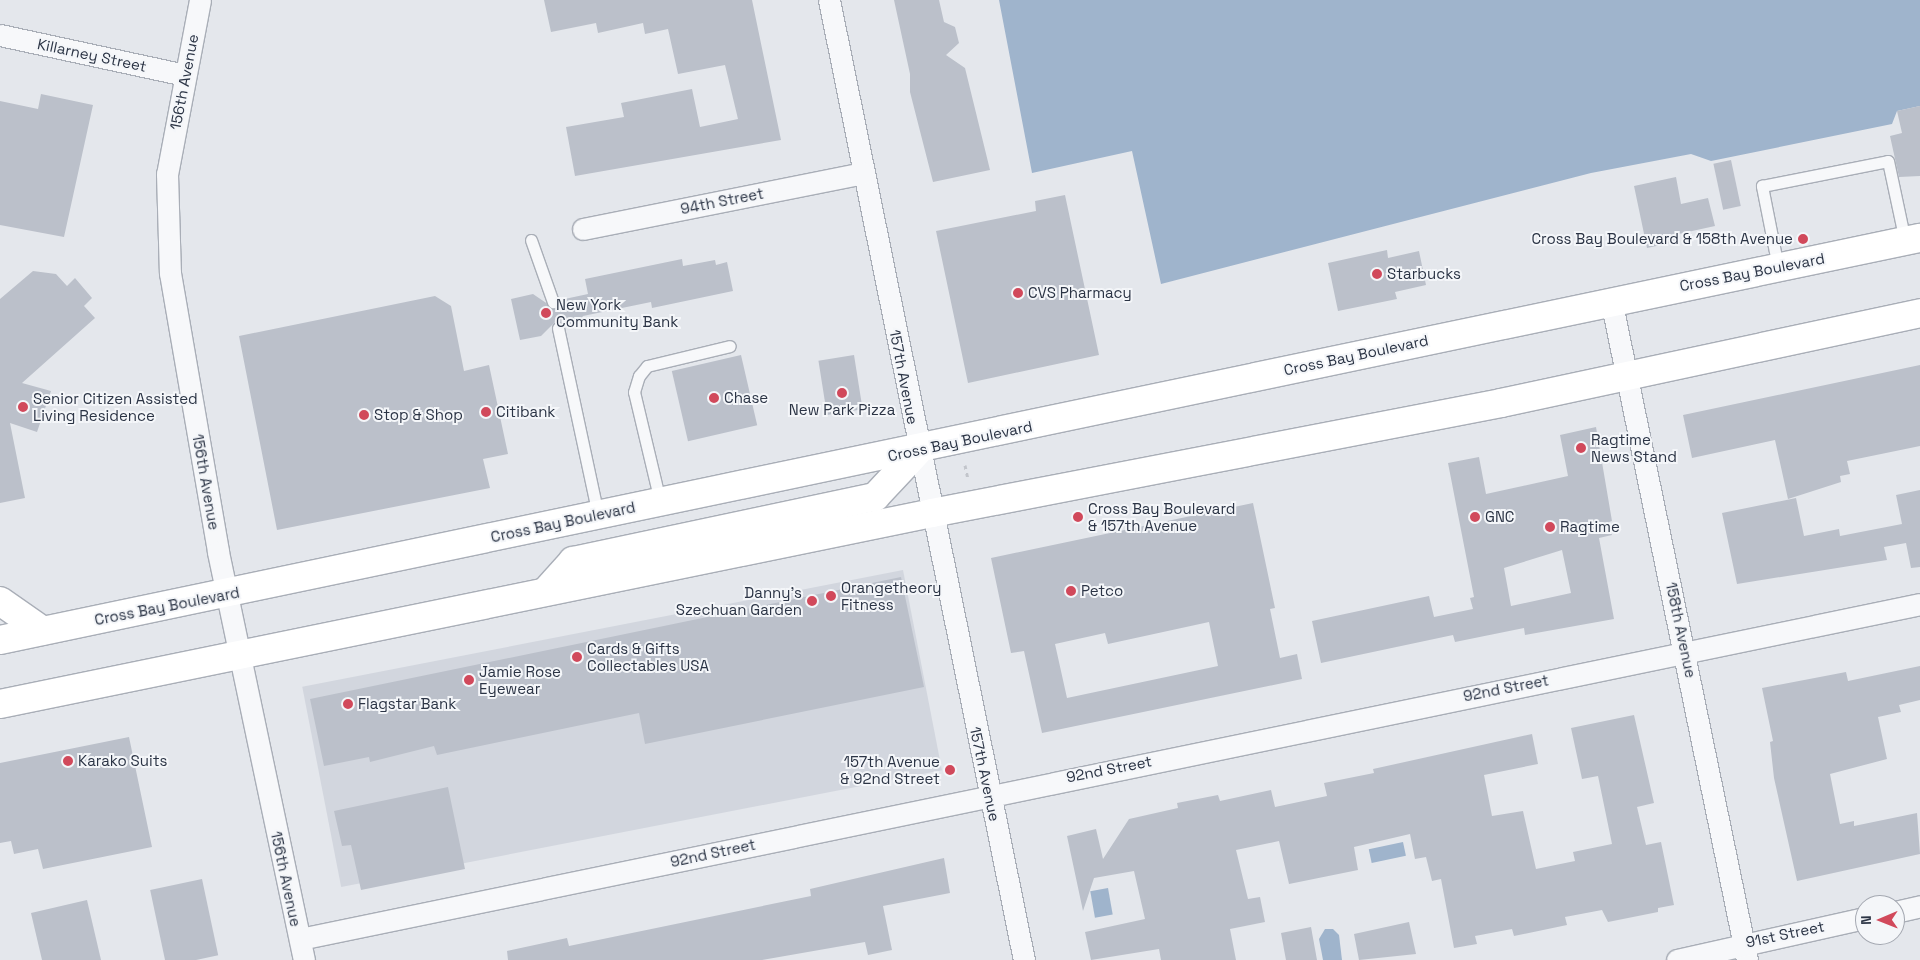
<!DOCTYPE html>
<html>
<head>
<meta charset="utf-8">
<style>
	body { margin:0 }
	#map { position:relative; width:1920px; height:960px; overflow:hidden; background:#e4e7ec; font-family:"Space Grotesk",sans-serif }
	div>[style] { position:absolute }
	.built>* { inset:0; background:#d2d6de; transform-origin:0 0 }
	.water>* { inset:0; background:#9fb4cc; transform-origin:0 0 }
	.building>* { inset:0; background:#bbc0ca; transform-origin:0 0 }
	.path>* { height:3px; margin-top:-1.5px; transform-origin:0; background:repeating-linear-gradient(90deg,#c2c5cb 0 4px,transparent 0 8px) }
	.roads { filter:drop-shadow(1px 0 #a9aeb7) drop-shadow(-1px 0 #a9aeb7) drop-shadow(0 1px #a9aeb7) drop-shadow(0 -1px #a9aeb7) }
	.service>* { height:11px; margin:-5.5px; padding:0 5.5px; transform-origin:5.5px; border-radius:5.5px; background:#f7f8fa }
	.minor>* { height:21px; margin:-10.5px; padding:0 10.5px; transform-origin:10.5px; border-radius:10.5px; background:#f7f8fa }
	.primary>* { height:28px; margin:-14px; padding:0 14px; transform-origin:14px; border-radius:14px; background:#fff }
	.motorway>* { height:28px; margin:-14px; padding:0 14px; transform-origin:14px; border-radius:14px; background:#fff }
	.dots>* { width:14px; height:14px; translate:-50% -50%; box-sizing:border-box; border:2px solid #f4f6f9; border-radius:50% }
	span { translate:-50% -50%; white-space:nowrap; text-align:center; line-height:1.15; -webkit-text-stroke:4px #f4f6f9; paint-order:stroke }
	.street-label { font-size:15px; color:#2b3445 }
	.poi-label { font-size:15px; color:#2b3445 }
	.right { translate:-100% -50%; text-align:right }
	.left { translate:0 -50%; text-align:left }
	.north { position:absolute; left:1855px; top:895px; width:50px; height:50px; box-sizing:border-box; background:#f4f6f9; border:1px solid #a4a8b1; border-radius:50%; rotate:269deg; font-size:14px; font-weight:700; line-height:20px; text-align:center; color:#2b3445 }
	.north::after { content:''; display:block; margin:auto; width:18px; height:22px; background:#d1495b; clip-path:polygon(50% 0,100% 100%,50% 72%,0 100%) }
</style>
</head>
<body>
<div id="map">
	<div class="built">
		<div style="left:903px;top:570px;width:204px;height:612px;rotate:79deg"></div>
	</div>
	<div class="water">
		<div style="clip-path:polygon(999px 0,1920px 0,1920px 106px,1897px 111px,1892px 124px,1711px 161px,1691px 154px,1591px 173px,1161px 284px,1132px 151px,1032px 173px)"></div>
		<div style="left:1403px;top:842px;width:14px;height:35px;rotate:78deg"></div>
		<div style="left:1108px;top:888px;width:27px;height:18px;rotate:80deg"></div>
		<div style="clip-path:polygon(1325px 929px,1333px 929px,1339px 935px,1342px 960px,1323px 960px,1319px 939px)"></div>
	</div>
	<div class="building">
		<div style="clip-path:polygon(544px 0,752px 0,781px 140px,575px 176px,566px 127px,624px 117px,621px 103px,692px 89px,700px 127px,738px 119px,725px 65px,678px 74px,668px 29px,645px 34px,643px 23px,598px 33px,596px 23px,551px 32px)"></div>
		<div style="clip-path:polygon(894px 0,939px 0,944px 22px,955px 27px,959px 43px,946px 55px,965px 68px,990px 170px,933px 182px,910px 92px,910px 74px)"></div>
		<div style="clip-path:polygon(41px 94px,93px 105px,64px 237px,0 225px,0 101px,38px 109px)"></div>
		<div style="clip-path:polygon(1920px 106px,1920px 176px,1899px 177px,1890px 136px,1902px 133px,1897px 111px)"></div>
		<div style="left:1731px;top:160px;width:47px;height:18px;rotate:78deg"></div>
		<div style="clip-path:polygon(1676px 177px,1681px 204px,1708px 198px,1715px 226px,1674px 235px,1675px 242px,1647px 248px,1634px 186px)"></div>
		<div style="clip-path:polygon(1065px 195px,1099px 355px,968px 383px,936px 231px,1036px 211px,1035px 201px)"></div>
		<div style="clip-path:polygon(1387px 250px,1388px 258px,1419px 251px,1426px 285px,1395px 292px,1397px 299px,1338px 311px,1328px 263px)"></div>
		<div style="clip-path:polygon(682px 259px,683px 266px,715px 260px,716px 265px,727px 262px,733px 291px,652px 308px,651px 302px,583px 316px,578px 324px,565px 326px,556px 321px,541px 336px,520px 340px,511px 299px,533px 294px,555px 309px,560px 300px,588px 294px,585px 279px)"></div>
		<div style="clip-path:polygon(33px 271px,56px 274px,67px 286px,75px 278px,92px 298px,84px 306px,95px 318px,22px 383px,51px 391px,37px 432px,10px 423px,25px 498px,0 503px,0 299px)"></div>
		<div style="clip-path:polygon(435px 296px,451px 306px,464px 371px,489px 365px,508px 454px,483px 459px,490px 488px,277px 530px,239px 336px)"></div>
		<div style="left:741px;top:355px;width:72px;height:71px;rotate:77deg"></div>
		<div style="left:854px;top:355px;width:55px;height:36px;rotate:81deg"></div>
		<div style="clip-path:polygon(1920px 365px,1920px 446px,1847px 461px,1850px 474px,1840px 476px,1841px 482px,1788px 499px,1775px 440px,1692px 458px,1683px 415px)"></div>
		<div style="clip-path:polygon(evenodd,1596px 427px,1612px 521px,1609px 522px,1612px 535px,1599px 538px,1614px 619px,1525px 635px,1524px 628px,1455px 642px,1453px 635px,1321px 663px,1312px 621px,1429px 596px,1434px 617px,1473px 609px,1470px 598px,1474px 597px,1448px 463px,1479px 457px,1486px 494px,1568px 476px,1560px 435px,1596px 427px,1562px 550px,1571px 593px,1511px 606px,1504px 568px,1562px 550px)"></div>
		<div style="clip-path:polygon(1920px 490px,1920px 567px,1911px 568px,1906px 543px,1884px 547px,1887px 560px,1737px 584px,1722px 513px,1796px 498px,1804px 536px,1839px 529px,1840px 536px,1902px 524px,1896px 495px)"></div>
		<div style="clip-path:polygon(evenodd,1253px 503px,1275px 608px,1270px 609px,1280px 658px,1297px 654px,1302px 679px,1042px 733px,1024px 651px,1011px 653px,991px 558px,1253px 503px,1209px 622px,1218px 666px,1067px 698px,1055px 644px,1105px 633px,1108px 644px,1209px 622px)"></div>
		<div style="clip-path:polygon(901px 577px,924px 687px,645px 744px,639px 713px,437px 755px,434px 746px,370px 762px,369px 757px,324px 766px,310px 699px)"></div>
		<div style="clip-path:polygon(1920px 666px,1920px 700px,1899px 705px,1901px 712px,1878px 717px,1887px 759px,1830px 774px,1840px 824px,1854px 821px,1854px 826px,1917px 813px,1920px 854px,1797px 881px,1774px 778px,1770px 742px,1773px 741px,1762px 688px,1846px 672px,1848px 681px)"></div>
		<div style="clip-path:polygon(1634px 715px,1654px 803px,1637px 807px,1646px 845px,1661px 842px,1674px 905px,1658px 908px,1658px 912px,1608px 922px,1602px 910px,1565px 917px,1567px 925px,1514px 936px,1512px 929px,1475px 936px,1477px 944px,1454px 948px,1441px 879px,1432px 881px,1426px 857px,1415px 859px,1410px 834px,1354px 847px,1358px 870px,1289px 884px,1279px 841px,1236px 850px,1248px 899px,1260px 897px,1265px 922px,1230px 929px,1236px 960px,1161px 960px,1159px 949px,1091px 960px,1085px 932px,1145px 919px,1134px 871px,1094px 878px,1083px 911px,1067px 836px,1096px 829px,1103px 859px,1129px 819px,1178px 808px,1177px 803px,1218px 795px,1220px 801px,1271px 790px,1275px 807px,1327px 796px,1324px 783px,1374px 773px,1373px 769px,1532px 734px,1538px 764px,1484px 775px,1492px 816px,1523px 811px,1536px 869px,1575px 861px,1573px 852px,1612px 844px,1598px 776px,1582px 779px,1571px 728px)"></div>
		<div style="clip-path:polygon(129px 737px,152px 847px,43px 869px,38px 849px,14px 854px,11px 841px,0 843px,0 763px)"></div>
		<div style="clip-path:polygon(448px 787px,465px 869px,361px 890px,351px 845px,342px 846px,334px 811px)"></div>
		<div style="clip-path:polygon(944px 858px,950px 893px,883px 906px,892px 950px,868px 955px,865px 942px,762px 960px,508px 960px,507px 951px,567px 938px,569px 946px,811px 896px,810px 889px)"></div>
		<div style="left:202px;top:879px;width:78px;height:53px;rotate:78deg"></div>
		<div style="clip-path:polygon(87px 900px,101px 960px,42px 960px,31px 913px)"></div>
		<div style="clip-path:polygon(1409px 922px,1416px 954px,1359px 960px,1354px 934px)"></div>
		<div style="clip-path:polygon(1311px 927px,1317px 960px,1286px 960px,1281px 933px)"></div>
	</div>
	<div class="path">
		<div style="left:965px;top:465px;width:14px;rotate:78deg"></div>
	</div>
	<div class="roads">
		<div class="service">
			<div style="left:531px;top:240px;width:66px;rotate:70.5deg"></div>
			<div style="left:1778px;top:267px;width:83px;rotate:-101.2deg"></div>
			<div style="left:1762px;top:186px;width:128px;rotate:-11.2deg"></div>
			<div style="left:1888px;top:161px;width:82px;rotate:78deg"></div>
			<div style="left:558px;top:328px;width:190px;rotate:77.9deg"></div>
			<div style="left:660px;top:501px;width:112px;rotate:-103.4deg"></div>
			<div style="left:634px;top:392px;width:17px;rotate:-73deg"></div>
			<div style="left:639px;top:376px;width:13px;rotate:-51deg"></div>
			<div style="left:647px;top:366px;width:85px;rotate:-13.5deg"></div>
		</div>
		<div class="minor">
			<div style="left:200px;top:0;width:177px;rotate:100.7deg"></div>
			<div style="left:167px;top:174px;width:99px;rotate:88.3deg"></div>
			<div style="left:170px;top:273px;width:283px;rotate:80.2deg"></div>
			<div style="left:218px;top:552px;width:417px;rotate:78.1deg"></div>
			<div style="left:829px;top:0;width:980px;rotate:78.52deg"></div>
			<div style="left:0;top:35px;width:189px;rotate:12.2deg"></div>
			<div style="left:583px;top:229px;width:285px;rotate:-11.3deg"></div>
			<div style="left:1611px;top:300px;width:674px;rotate:78.36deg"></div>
			<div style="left:1895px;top:912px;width:26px;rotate:-13deg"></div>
			<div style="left:300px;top:939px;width:1654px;rotate:-11.68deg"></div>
			<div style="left:1677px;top:960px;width:193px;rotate:-12.6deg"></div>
		</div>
		<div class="primary">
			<div style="left:547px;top:590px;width:39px;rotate:-48deg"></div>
			<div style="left:573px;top:561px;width:309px;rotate:-12deg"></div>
			<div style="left:875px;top:497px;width:64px;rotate:-46.9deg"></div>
			<div style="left:0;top:640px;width:1962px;rotate:-11.83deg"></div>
			<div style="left:0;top:704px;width:951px;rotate:-11.58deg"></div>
			<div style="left:932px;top:513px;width:580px;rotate:-10.94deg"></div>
			<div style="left:1501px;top:403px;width:429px;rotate:-12.1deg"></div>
		</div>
		<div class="motorway">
			<div style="left:0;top:601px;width:52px;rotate:34.9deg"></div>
		</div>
	</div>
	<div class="dots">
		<div style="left:1803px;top:239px;background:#d1495b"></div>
		<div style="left:1377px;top:274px;background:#d1495b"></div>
		<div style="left:1018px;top:293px;background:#d1495b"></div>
		<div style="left:546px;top:313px;background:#d1495b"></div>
		<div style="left:842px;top:393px;background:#d1495b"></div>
		<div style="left:714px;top:398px;background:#d1495b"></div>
		<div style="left:23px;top:407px;background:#d1495b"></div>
		<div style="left:486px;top:412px;background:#d1495b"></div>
		<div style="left:364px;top:415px;background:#d1495b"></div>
		<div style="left:1581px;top:448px;background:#d1495b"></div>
		<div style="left:1078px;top:517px;background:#d1495b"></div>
		<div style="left:1475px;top:517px;background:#d1495b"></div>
		<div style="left:1550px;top:527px;background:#d1495b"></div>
		<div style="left:1071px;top:591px;background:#d1495b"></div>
		<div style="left:831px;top:596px;background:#d1495b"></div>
		<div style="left:812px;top:601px;background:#d1495b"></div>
		<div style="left:577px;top:657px;background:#d1495b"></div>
		<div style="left:469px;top:680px;background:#d1495b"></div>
		<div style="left:348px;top:704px;background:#d1495b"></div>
		<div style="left:68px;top:761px;background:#d1495b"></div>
		<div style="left:950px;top:770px;background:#d1495b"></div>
	</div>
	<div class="street-label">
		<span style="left:92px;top:55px;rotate:12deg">Killarney Street</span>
		<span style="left:184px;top:82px;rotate:-79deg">156th Avenue</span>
		<span style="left:722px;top:201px;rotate:-11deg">94th Street</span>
		<span style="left:1752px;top:272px;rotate:-11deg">Cross Bay Boulevard</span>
		<span style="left:1356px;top:355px;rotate:-12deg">Cross Bay Boulevard</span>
		<span style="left:904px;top:377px;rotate:79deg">157th Avenue</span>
		<span style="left:960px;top:441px;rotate:-12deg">Cross Bay Boulevard</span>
		<span style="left:206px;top:482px;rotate:80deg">156th Avenue</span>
		<span style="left:563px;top:522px;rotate:-12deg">Cross Bay Boulevard</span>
		<span style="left:167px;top:606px;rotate:-11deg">Cross Bay Boulevard</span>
		<span style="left:1681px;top:630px;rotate:78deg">158th Avenue</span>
		<span style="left:1506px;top:688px;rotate:-11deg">92nd Street</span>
		<span style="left:1109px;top:769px;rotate:-11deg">92nd Street</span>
		<span style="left:985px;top:774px;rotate:78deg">157th Avenue</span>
		<span style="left:713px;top:853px;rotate:-12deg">92nd Street</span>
		<span style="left:286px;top:879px;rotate:78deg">156th Avenue</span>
		<span style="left:1785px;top:934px;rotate:-12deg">91st Street</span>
	</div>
	<div class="poi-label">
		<span class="right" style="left:1793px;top:239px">Cross Bay Boulevard &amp; 158th Avenue</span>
		<span class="left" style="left:1387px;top:274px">Starbucks</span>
		<span class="left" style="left:1028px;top:293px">CVS Pharmacy</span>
		<span class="left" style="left:556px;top:313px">New York<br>Community Bank</span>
		<span class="left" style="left:33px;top:407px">Senior Citizen Assisted<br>Living Residence</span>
		<span class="left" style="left:724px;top:398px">Chase</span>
		<span style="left:842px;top:410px">New Park Pizza</span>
		<span class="left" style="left:496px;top:412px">Citibank</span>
		<span class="left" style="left:374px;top:415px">Stop &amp; Shop</span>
		<span class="left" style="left:1591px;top:448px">Ragtime<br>News Stand</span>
		<span class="left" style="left:1088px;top:517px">Cross Bay Boulevard<br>&amp; 157th Avenue</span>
		<span class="left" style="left:1485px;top:517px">GNC</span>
		<span class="left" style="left:1560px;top:527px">Ragtime</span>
		<span class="left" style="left:841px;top:596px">Orangetheory<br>Fitness</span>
		<span class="left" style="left:1081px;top:591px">Petco</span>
		<span class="right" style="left:802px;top:601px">Danny's<br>Szechuan Garden</span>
		<span class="left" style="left:587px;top:657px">Cards &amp; Gifts<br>Collectables USA</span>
		<span class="left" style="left:479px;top:680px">Jamie Rose<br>Eyewear</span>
		<span class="left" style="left:358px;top:704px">Flagstar Bank</span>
		<span class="left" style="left:78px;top:761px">Karako Suits</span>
		<span class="right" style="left:940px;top:770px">157th Avenue<br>&amp; 92nd Street</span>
	</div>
	<div class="north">N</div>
</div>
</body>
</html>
